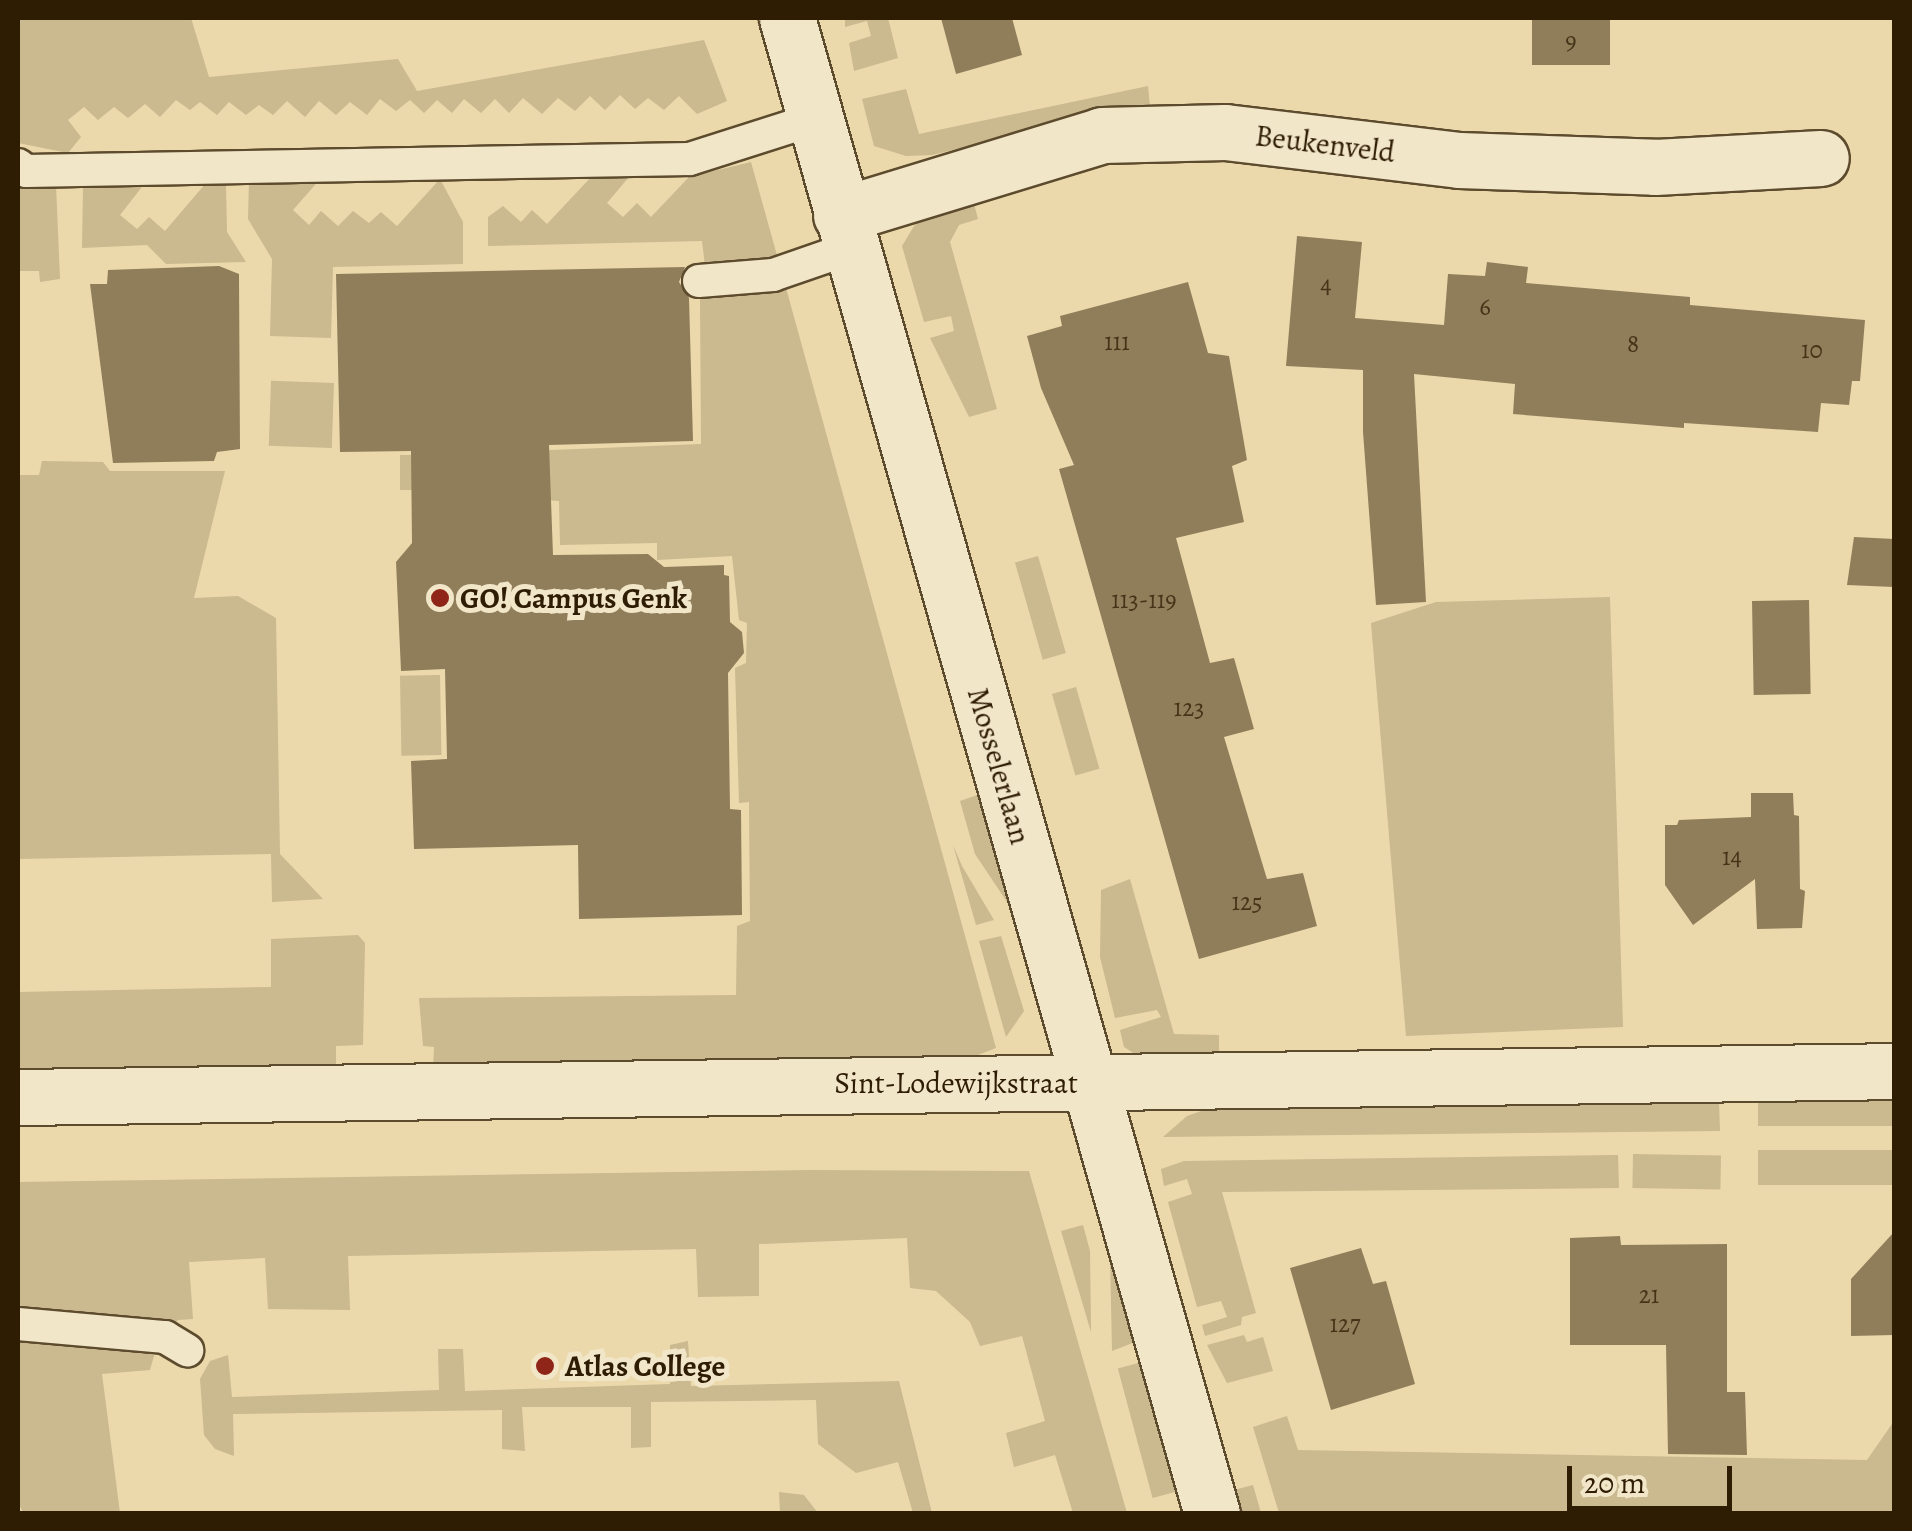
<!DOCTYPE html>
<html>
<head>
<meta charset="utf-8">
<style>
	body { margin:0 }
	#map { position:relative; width:1912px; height:1531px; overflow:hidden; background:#ebd9ac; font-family:Alegreya,serif }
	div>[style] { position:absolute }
	.green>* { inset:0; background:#cbb98f; transform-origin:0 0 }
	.building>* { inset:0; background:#907e5b; transform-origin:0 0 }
	.roads { filter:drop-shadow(2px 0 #5d4b2d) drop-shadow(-2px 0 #5d4b2d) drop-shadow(0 2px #5d4b2d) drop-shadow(0 -2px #5d4b2d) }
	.lane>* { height:32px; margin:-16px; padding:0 16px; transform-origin:16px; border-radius:16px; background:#f2e6c9 }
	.street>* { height:55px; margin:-27.5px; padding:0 27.5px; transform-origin:27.5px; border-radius:27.5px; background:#f2e6c9 }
	.secondary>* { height:55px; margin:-27.5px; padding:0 27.5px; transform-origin:27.5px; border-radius:27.5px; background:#f2e6c9 }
	.dots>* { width:28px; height:28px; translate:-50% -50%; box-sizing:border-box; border:5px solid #f2e6c9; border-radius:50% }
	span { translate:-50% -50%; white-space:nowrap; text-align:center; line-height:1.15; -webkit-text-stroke:10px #f2e6c9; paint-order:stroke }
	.number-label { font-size:25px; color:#463419 }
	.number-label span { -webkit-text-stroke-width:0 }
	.street-label { font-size:30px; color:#2e1c03 }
	.poi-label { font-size:30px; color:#2e1c03; font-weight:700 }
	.left { translate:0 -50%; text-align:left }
	.frame { position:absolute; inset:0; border:20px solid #2e1c03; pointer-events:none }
	.scale { position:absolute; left:1567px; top:1466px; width:165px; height:45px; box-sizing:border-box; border:5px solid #2e1c03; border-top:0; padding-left:12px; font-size:30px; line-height:35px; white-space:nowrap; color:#2e1c03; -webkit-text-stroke:8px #f2e6c9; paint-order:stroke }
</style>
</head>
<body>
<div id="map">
	<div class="green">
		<div style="clip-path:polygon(18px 18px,191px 18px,209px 77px,398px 59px,417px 91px,704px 40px,727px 101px,697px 114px,679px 96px,664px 110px,648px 98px,635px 109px,620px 95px,605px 110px,590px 96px,575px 111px,558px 98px,542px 114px,523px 98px,509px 113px,495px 99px,481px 113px,464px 99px,452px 113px,437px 100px,424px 113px,410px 100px,396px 111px,380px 99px,367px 115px,350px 102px,336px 115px,319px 101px,305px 117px,287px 101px,273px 115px,259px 105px,246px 115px,229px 102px,217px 115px,200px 102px,190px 110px,176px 100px,160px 117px,145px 104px,128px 118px,114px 107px,98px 120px,84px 107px,68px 120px,81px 137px,68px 153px,18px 143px)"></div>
		<div style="clip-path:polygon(845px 18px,888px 18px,898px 58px,854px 71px,849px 43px,871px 36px,867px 21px,845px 27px)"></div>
		<div style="clip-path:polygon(1148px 86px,1150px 107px,1081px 119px,932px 155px,906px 156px,874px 146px,862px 99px,906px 89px,919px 134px)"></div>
		<div style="clip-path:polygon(751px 162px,778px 259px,705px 266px,702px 241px,488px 246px,488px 217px,503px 206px,521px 222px,532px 210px,547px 224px,593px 175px,629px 177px,607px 203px,623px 217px,637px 203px,651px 217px,689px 177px)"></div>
		<div style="clip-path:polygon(321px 178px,293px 210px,309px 225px,321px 211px,338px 226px,353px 211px,369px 223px,381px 212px,397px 226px,440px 179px,463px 222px,463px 264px,333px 267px,331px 338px,270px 336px,272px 259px,248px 219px,249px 179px)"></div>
		<div style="clip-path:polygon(145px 183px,120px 215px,137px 229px,149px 217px,165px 231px,206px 183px,226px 185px,227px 232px,246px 262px,166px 264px,147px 245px,82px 248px,83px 186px)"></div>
		<div style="clip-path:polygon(18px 185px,56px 185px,60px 279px,40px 282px,39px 271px,18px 271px)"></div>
		<div style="clip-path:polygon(972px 196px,978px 219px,959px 225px,950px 242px,997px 409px,969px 417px,930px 338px,954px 331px,951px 316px,924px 322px,902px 246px,914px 226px,937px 206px)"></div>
		<div style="clip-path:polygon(786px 288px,996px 1048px,965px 1060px,433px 1068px,434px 1047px,423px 1046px,419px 998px,736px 995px,737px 926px,750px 921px,749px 802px,739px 803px,735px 668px,746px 663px,747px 623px,739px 620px,732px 556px,657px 560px,657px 543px,560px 545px,559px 501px,501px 497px,499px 452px,701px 444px,700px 297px)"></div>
		<div style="left:334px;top:383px;width:65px;height:63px;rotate:92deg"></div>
		<div style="left:458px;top:455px;width:35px;height:58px;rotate:90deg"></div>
		<div style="clip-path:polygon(42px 461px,103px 462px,110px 471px,225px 471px,194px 598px,238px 596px,276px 618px,280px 854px,323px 899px,272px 902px,271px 854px,18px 859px,18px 475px,39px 475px)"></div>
		<div style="left:1038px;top:556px;width:101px;height:24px;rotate:74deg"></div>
		<div style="clip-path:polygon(1610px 597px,1623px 1027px,1406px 1036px,1371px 623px,1436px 602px)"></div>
		<div style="left:440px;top:675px;width:80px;height:40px;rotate:89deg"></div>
		<div style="left:1076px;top:687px;width:85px;height:25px;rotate:74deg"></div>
		<div style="clip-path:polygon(983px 793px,1015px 914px,975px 854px,960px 801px)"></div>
		<div style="clip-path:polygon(953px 845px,962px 866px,994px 920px,976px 925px)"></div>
		<div style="clip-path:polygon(1130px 879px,1174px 1034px,1219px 1035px,1219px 1058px,1135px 1054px,1124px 1047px,1120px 1030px,1161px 1017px,1157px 1010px,1115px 1018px,1100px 957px,1101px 890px)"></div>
		<div style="clip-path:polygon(358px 935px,365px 943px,363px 1045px,336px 1046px,336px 1071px,18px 1076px,18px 992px,271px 987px,271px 939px)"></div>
		<div style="clip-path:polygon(1001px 936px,1024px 1011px,1006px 1037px,979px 941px)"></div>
		<div style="left:1894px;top:1099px;width:27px;height:136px;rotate:90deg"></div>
		<div style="clip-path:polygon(1719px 1102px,1720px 1131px,1163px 1137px,1187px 1116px,1210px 1108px)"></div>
		<div style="left:1894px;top:1150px;width:35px;height:136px;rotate:90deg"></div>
		<div style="left:1633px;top:1154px;width:88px;height:34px;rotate:1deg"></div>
		<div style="clip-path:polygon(1618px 1155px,1619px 1188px,1222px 1192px,1256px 1313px,1242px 1317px,1241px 1325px,1205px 1336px,1202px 1325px,1227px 1317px,1221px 1301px,1197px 1307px,1168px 1202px,1192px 1194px,1187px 1179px,1164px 1186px,1161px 1169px,1184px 1161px)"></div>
		<div style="clip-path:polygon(811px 1170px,1029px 1171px,1127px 1513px,1073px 1513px,1055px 1455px,1014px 1467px,1006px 1433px,1045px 1421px,1022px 1336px,980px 1346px,970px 1322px,936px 1291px,910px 1288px,907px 1238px,759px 1244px,759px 1296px,698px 1297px,696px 1249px,348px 1256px,350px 1310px,268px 1309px,265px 1258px,189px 1262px,193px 1319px,178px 1320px,157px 1345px,150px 1370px,102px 1374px,120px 1513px,23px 1513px,18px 1502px,18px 1182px)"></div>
		<div style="clip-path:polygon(1083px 1225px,1090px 1251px,1091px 1332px,1061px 1231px)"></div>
		<div style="clip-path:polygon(1110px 1255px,1135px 1342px,1112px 1351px)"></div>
		<div style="clip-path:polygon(1244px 1335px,1247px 1342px,1263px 1337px,1273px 1371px,1227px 1383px,1207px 1345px)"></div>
		<div style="clip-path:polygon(688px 1341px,691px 1386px,899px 1381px,932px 1513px,913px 1513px,898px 1462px,856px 1473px,818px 1444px,816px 1400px,651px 1402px,651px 1447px,631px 1448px,631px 1407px,522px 1407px,525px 1451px,502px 1449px,502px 1410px,233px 1414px,234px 1456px,215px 1449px,204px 1435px,200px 1379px,210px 1361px,228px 1355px,232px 1397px,439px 1390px,438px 1349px,463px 1349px,465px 1391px,670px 1384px,670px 1345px)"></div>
		<div style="left:1142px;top:1362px;width:134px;height:25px;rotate:75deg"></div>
		<div style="clip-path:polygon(1287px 1416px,1298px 1450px,1867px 1460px,1894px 1421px,1894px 1513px,1279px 1513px,1253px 1427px)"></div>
		<div style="clip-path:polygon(1253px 1485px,1261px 1513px,1237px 1513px,1230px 1491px)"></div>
		<div style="clip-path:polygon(779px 1492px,804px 1495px,818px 1513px,780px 1513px)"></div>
	</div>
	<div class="building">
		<div style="clip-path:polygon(941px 18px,1012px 18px,1022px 55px,956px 74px)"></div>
		<div style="left:1532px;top:18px;width:78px;height:47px"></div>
		<div style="clip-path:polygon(1297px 236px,1362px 242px,1355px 318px,1444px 325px,1448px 274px,1485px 276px,1487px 262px,1528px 267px,1526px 283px,1690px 297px,1690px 305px,1865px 320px,1860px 381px,1852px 381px,1849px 405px,1821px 403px,1818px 432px,1684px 423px,1684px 428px,1513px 414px,1515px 384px,1414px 374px,1426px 602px,1376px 605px,1363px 432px,1363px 370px,1286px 366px)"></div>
		<div style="clip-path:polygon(219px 266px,239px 274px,240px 449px,217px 452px,214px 461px,113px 463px,90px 284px,107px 284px,108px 270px)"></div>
		<div style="clip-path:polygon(685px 267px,679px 282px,689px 298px,693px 441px,549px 445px,553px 555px,648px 554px,664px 567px,724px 565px,724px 575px,729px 576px,730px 622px,742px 632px,744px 653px,728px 673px,730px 809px,741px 810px,742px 915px,579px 919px,578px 845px,414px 849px,411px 761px,447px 759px,445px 669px,401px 671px,396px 562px,412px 543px,411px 451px,340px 452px,336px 274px)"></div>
		<div style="clip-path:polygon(1188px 282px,1208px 353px,1229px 356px,1247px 460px,1232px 466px,1244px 522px,1176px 538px,1210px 663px,1234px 658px,1254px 729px,1224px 737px,1267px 879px,1303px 873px,1317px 926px,1199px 959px,1059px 469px,1074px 465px,1041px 388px,1027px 336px,1062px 326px,1060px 316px)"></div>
		<div style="clip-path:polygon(1854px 537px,1894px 539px,1894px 587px,1847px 585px)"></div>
		<div style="left:1809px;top:600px;width:94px;height:57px;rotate:89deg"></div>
		<div style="clip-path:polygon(1751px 793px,1793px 793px,1794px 815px,1799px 816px,1800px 889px,1805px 891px,1802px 928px,1757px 929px,1755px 879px,1693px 925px,1665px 885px,1665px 825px,1677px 825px,1679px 820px,1751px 817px)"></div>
		<div style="clip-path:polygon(1894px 1232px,1894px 1335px,1851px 1336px,1851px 1279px)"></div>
		<div style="clip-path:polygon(1620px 1236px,1621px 1245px,1727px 1244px,1727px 1392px,1745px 1392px,1747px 1455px,1668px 1454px,1666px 1345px,1570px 1345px,1570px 1238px)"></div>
		<div style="clip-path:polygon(1361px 1248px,1373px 1284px,1386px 1281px,1415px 1384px,1331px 1410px,1290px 1268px)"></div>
	</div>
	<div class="roads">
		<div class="lane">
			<div style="left:18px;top:165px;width:10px;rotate:37deg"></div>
			<div style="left:26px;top:171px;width:664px;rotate:-1.04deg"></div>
			<div style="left:690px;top:159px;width:131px;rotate:-17.7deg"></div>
			<div style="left:699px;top:281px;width:74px;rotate:-4.6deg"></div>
			<div style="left:773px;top:275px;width:83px;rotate:-19.1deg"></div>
			<div style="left:18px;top:1324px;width:148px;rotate:5.1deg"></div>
			<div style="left:165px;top:1337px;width:26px;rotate:31deg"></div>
		</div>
		<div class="street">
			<div style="left:841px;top:215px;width:273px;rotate:-17deg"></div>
			<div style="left:1102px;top:135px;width:123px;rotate:-1.4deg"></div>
			<div style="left:1225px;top:132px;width:236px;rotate:6.8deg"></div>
			<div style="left:1459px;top:160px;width:196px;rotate:2deg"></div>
			<div style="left:1655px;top:167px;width:166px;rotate:-3.1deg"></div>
			<div style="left:18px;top:1097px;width:1876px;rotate:-0.79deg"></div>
		</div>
		<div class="secondary">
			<div style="left:787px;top:18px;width:1555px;rotate:74.14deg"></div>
		</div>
	</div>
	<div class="dots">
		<div style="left:440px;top:598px;background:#8f2418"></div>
		<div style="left:545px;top:1366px;background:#8f2418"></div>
	</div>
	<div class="number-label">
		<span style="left:1571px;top:41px">9</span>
		<span style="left:1326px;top:285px">4</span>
		<span style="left:1485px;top:307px">6</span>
		<span style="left:1117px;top:342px">111</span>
		<span style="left:1633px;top:344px">8</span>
		<span style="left:1812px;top:350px">10</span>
		<span style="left:1144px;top:600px">113-119</span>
		<span style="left:1189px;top:708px">123</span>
		<span style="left:1732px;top:857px">14</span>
		<span style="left:1247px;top:902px">125</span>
		<span style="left:1649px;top:1295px">21</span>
		<span style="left:1345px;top:1324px">127</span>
	</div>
	<div class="street-label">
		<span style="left:1325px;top:144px;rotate:7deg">Beukenveld</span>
		<span style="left:999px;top:766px;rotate:74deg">Mosselerlaan</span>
		<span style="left:956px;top:1083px">Sint-Lodewijkstraat</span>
	</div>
	<div class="poi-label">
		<span class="left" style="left:460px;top:598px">GO! Campus Genk</span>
		<span class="left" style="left:565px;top:1366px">Atlas College</span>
	</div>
	<div class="frame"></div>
	<div class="scale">20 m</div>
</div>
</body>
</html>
